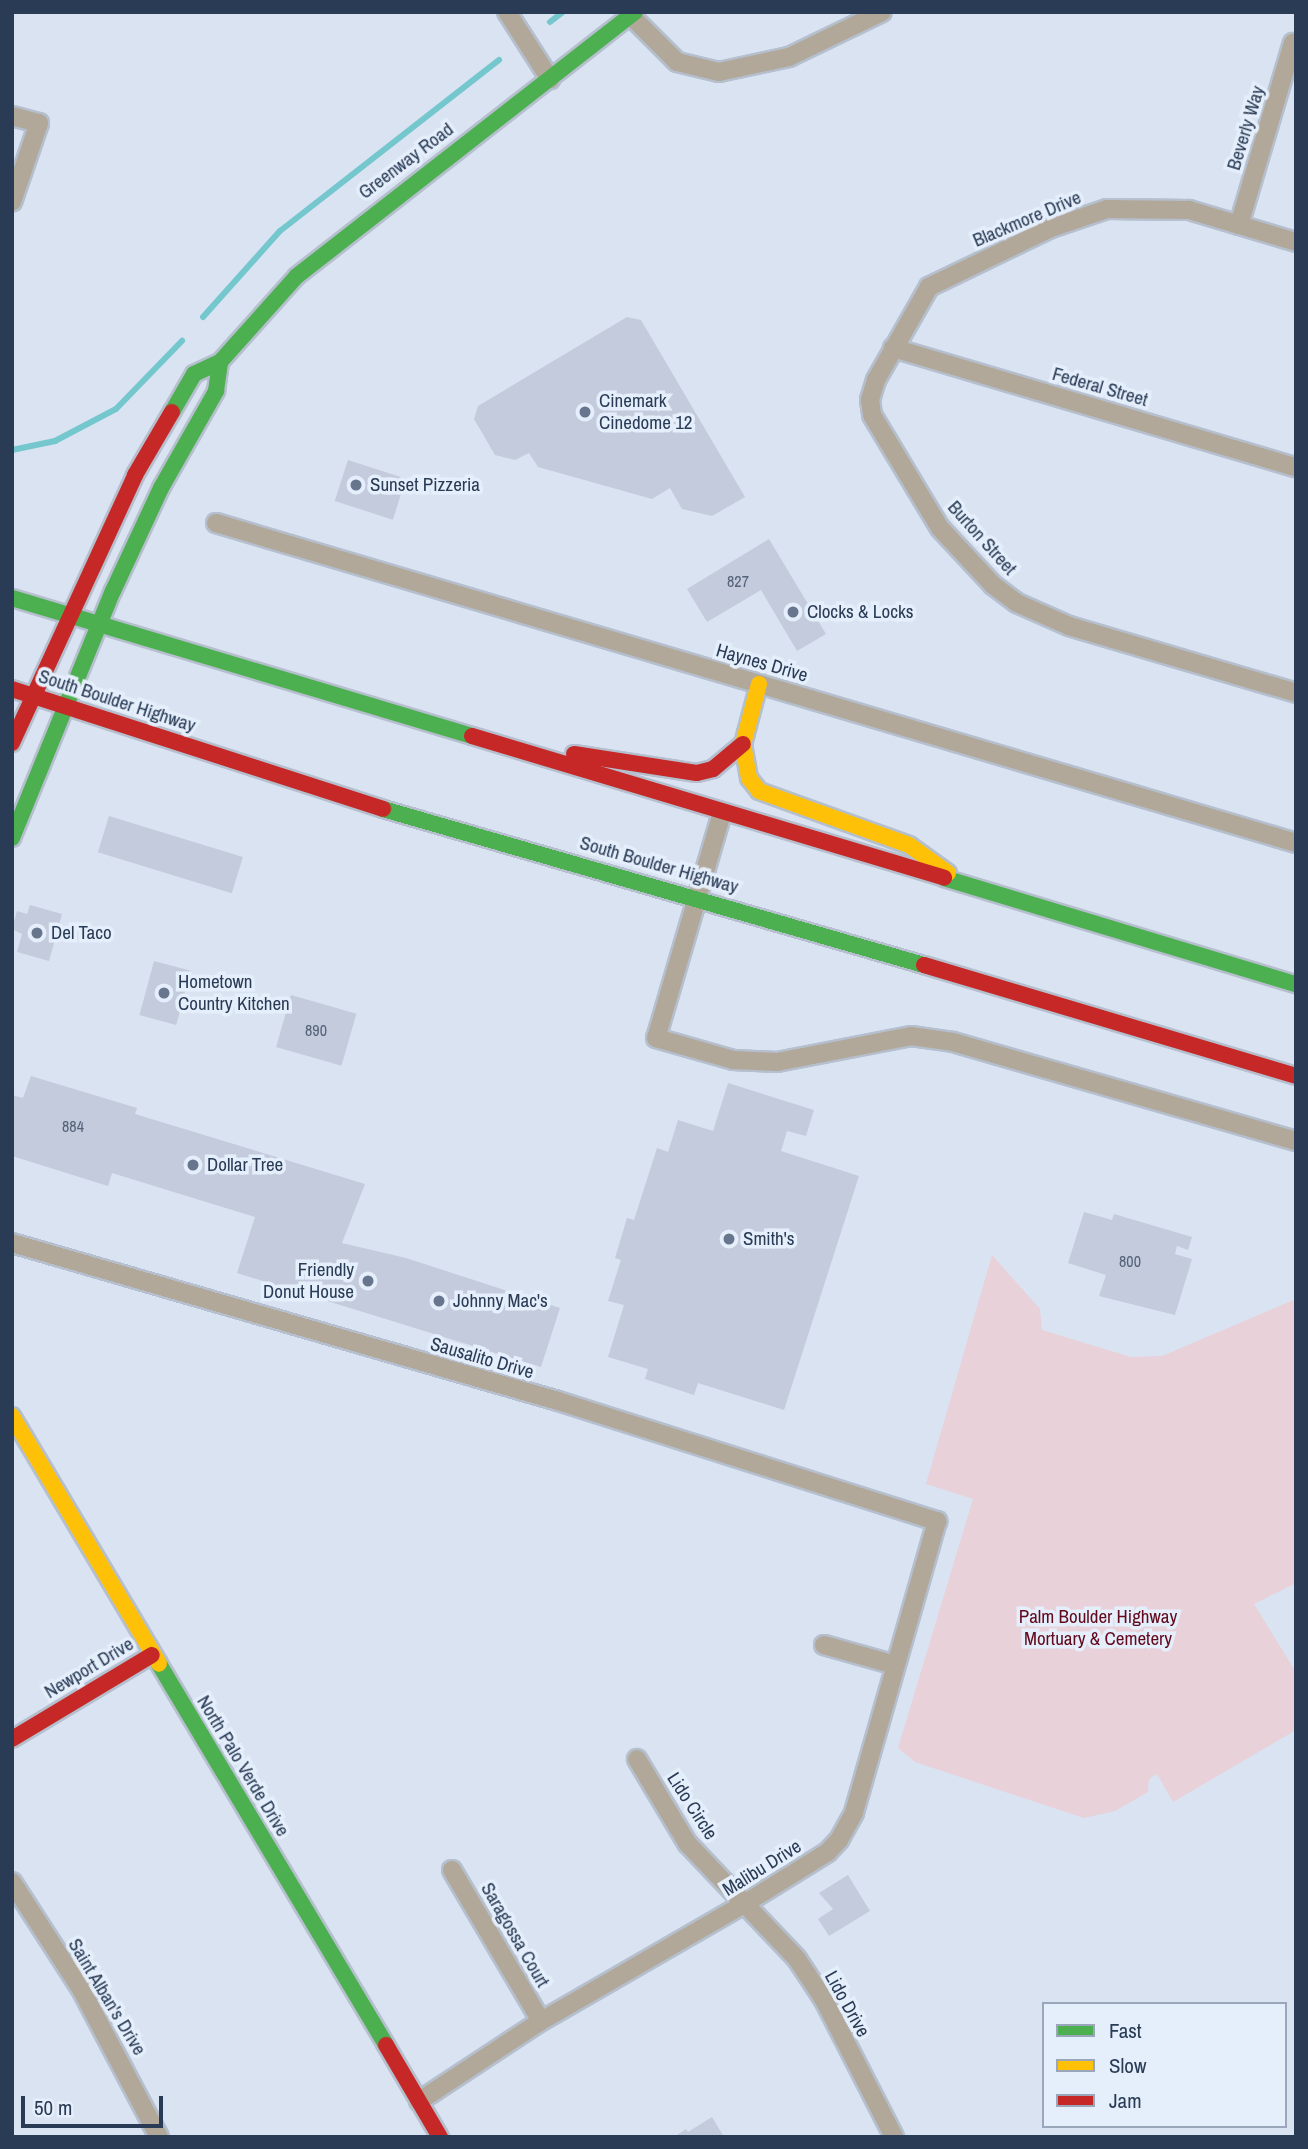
<!DOCTYPE html>
<html>
<head>
<meta charset="utf-8">
<style>
	body { margin:0 }
	#map { position:relative; width:1308px; height:2149px; overflow:hidden; background:#dae3f2; font-family:"Archivo Narrow",sans-serif }
	div>[style] { position:absolute }
	.green>* { inset:0; background:#e8d1d8 }
	.stream>* { height:6px; margin:-3px; padding:0 3px; transform-origin:3px; border-radius:3px; background:#74c7cd }
	.building>* { inset:0; background:#c4cbdc; transform-origin:0 0 }
	.roads { filter:drop-shadow(2px 0 #b5bfcd) drop-shadow(-2px 0 #b5bfcd) drop-shadow(0 2px #b5bfcd) drop-shadow(0 -2px #b5bfcd) }
	.street>* { height:18px; margin:-9px; padding:0 9px; transform-origin:9px; border-radius:9px; background:#b1a89a }
	.fast>* { height:16px; margin:-8px; padding:0 8px; transform-origin:8px; border-radius:8px; background:#4caf50 }
	.slow>* { height:16px; margin:-8px; padding:0 8px; transform-origin:8px; border-radius:8px; background:#ffc107 }
	.jam>* { height:16px; margin:-8px; padding:0 8px; transform-origin:8px; border-radius:8px; background:#c62828 }
	.dots>* { width:19px; height:19px; translate:-50% -50%; box-sizing:border-box; border:4px solid #e5eefb; border-radius:50% }
	span { translate:-50% -50%; white-space:nowrap; text-align:center; line-height:1.15; -webkit-text-stroke:7px #e5eefb; paint-order:stroke }
	.number-label { font-size:16px; color:#54637a }
	.number-label span { -webkit-text-stroke-width:0 }
	.street-label { font-size:19px; color:#293b55 }
	.poi-label { font-size:19px; color:#293b55 }
	.left { translate:0 -50%; text-align:left }
	.right { translate:-100% -50%; text-align:right }
	.park-label { font-size:19px; color:#62091c }
	.frame { position:absolute; inset:0; border:14px solid #293b55; pointer-events:none }
	.legend { position:absolute; left:1042px; top:2002px; width:245px; height:126px; box-sizing:border-box; background:#e5eefb; border:2px solid #9aa6b9; margin:0; padding:9px 12px; list-style:none; font-size:21px; color:#293b55 }
	.legend li { display:flex; align-items:center; gap:14px; height:35px }
	.legend b { width:35px; border:2px solid #9aa6b9 }
	.scale { position:absolute; left:21px; top:2096px; width:142px; height:32px; box-sizing:border-box; border:4px solid #293b55; border-top:0; padding-left:9px; font-size:21px; line-height:24px; white-space:nowrap; color:#293b55; -webkit-text-stroke:5px #e5eefb; paint-order:stroke }
</style>
</head>
<body>
<div id="map">
	<div class="green">
		<div style="clip-path:polygon(992px 1255px,1040px 1309px,1042px 1330px,1131px 1357px,1162px 1356px,1296px 1299px,1296px 1583px,1254px 1604px,1296px 1672px,1296px 1730px,1173px 1802px,1157px 1774px,1149px 1779px,1148px 1792px,1115px 1811px,1084px 1818px,915px 1762px,898px 1748px,973px 1499px,926px 1484px)"></div>
	</div>
	<div class="stream">
		<div style="left:550px;top:22px;width:16px;rotate:-38deg"></div>
		<div style="left:203px;top:317px;width:115px;rotate:-48.2deg"></div>
		<div style="left:280px;top:231px;width:278px;rotate:-38deg"></div>
		<div style="left:12px;top:450px;width:44px;rotate:-11.8deg"></div>
		<div style="left:55px;top:441px;width:69px;rotate:-27.7deg"></div>
		<div style="left:116px;top:409px;width:95px;rotate:-45.9deg"></div>
	</div>
	<div class="building">
		<div style="clip-path:polygon(627px 317px,641px 320px,745px 497px,712px 516px,682px 509px,670px 488px,652px 499px,538px 467px,529px 453px,515px 460px,495px 455px,474px 419px,478px 406px)"></div>
		<div style="left:348px;top:460px;width:61px;height:43px;rotate:18deg"></div>
		<div style="clip-path:polygon(769px 539px,826px 634px,797px 651px,761px 590px,707px 622px,687px 589px)"></div>
		<div style="left:109px;top:816px;width:140px;height:38px;rotate:17deg"></div>
		<div style="clip-path:polygon(30px 905px,62px 914px,49px 961px,17px 952px,22px 934px,12px 929px,17px 911px,27px 914px)"></div>
		<div style="left:154px;top:961px;width:38px;height:56px;rotate:15deg"></div>
		<div style="left:291px;top:995px;width:68px;height:54px;rotate:16deg"></div>
		<div style="clip-path:polygon(31px 1076px,137px 1108px,135px 1114px,365px 1184px,342px 1243px,406px 1258px,560px 1308px,541px 1367px,237px 1273px,255px 1217px,112px 1173px,108px 1186px,12px 1156px,12px 1095px,23px 1098px)"></div>
		<div style="clip-path:polygon(728px 1083px,814px 1110px,806px 1136px,787px 1131px,781px 1151px,859px 1176px,784px 1410px,698px 1383px,694px 1395px,645px 1379px,648px 1369px,608px 1357px,624px 1305px,608px 1301px,621px 1260px,615px 1258px,627px 1218px,634px 1220px,657px 1148px,668px 1152px,678px 1120px,713px 1131px)"></div>
		<div style="clip-path:polygon(1084px 1212px,1112px 1220px,1114px 1214px,1192px 1237px,1188px 1250px,1177px 1246px,1175px 1254px,1192px 1259px,1175px 1315px,1099px 1296px,1106px 1275px,1068px 1263px)"></div>
		<div style="clip-path:polygon(848px 1875px,870px 1911px,829px 1936px,818px 1919px,833px 1909px,819px 1893px)"></div>
		<div style="clip-path:polygon(712px 2117px,724px 2137px,674px 2137px,686px 2129px,688px 2132px)"></div>
	</div>
	<div class="roads">
		<div class="street">
			<div style="left:507px;top:12px;width:80px;rotate:57.3deg"></div>
			<div style="left:631px;top:16px;width:65px;rotate:45deg"></div>
			<div style="left:677px;top:62px;width:43px;rotate:13.4deg"></div>
			<div style="left:719px;top:72px;width:72px;rotate:-12.1deg"></div>
			<div style="left:789px;top:57px;width:103px;rotate:-25.8deg"></div>
			<div style="left:12px;top:116px;width:28px;rotate:15deg"></div>
			<div style="left:39px;top:123px;width:83px;rotate:108.9deg"></div>
			<div style="left:1239px;top:225px;width:190px;rotate:-73.5deg"></div>
			<div style="left:1296px;top:242px;width:112px;rotate:-163.3deg"></div>
			<div style="left:1189px;top:210px;width:82px;rotate:-179.3deg"></div>
			<div style="left:1107px;top:209px;width:59px;rotate:161.3deg"></div>
			<div style="left:1051px;top:228px;width:136px;rotate:154.2deg"></div>
			<div style="left:929px;top:287px;width:107px;rotate:119.7deg"></div>
			<div style="left:876px;top:380px;width:21px;rotate:107deg"></div>
			<div style="left:870px;top:400px;width:15px;rotate:82deg"></div>
			<div style="left:872px;top:415px;width:132px;rotate:59deg"></div>
			<div style="left:940px;top:528px;width:78px;rotate:47.1deg"></div>
			<div style="left:993px;top:585px;width:30px;rotate:37deg"></div>
			<div style="left:1017px;top:603px;width:57px;rotate:23.9deg"></div>
			<div style="left:1069px;top:626px;width:237px;rotate:16.4deg"></div>
			<div style="left:893px;top:348px;width:420px;rotate:16.5deg"></div>
			<div style="left:216px;top:523px;width:1126px;rotate:16.5deg"></div>
			<div style="left:722px;top:813px;width:234px;rotate:106.3deg"></div>
			<div style="left:656px;top:1038px;width:80px;rotate:15.9deg"></div>
			<div style="left:733px;top:1060px;width:44px;rotate:2.6deg"></div>
			<div style="left:777px;top:1062px;width:136px;rotate:-11deg"></div>
			<div style="left:911px;top:1036px;width:42px;rotate:8.1deg"></div>
			<div style="left:953px;top:1042px;width:357px;rotate:16.1deg"></div>
			<div style="left:12px;top:1243px;width:568px;rotate:16.14deg"></div>
			<div style="left:558px;top:1401px;width:398px;rotate:17.6deg"></div>
			<div style="left:937px;top:1521px;width:304px;rotate:105.9deg"></div>
			<div style="left:854px;top:1813px;width:31px;rotate:119deg"></div>
			<div style="left:839px;top:1840px;width:16px;rotate:133deg"></div>
			<div style="left:828px;top:1852px;width:99px;rotate:148.2deg"></div>
			<div style="left:744px;top:1904px;width:234px;rotate:150deg"></div>
			<div style="left:541px;top:2021px;width:146px;rotate:146.7deg"></div>
			<div style="left:824px;top:1645px;width:74px;rotate:15.7deg"></div>
			<div style="left:637px;top:1759px;width:98px;rotate:59.2deg"></div>
			<div style="left:687px;top:1843px;width:160px;rotate:46.5deg"></div>
			<div style="left:797px;top:1959px;width:49px;rotate:56.6deg"></div>
			<div style="left:824px;top:2000px;width:154px;rotate:62.9deg"></div>
			<div style="left:452px;top:1870px;width:175px;rotate:59.5deg"></div>
			<div style="left:12px;top:1882px;width:127px;rotate:57.2deg"></div>
			<div style="left:81px;top:1989px;width:167px;rotate:62.2deg"></div>
		</div>
		<div class="fast">
			<div style="left:172px;top:412px;width:44px;rotate:-59.9deg"></div>
			<div style="left:194px;top:374px;width:29px;rotate:-25deg"></div>
			<div style="left:220px;top:362px;width:115px;rotate:-48.2deg"></div>
			<div style="left:297px;top:276px;width:429px;rotate:-38deg"></div>
			<div style="left:12px;top:598px;width:480px;rotate:16.7deg"></div>
			<div style="left:383px;top:809px;width:563px;rotate:16.09deg"></div>
			<div style="left:12px;top:838px;width:267px;rotate:-67.8deg"></div>
			<div style="left:113px;top:591px;width:114px;rotate:-65deg"></div>
			<div style="left:161px;top:488px;width:112px;rotate:-60.4deg"></div>
			<div style="left:216px;top:391px;width:29px;rotate:-82deg"></div>
			<div style="left:944px;top:878px;width:368px;rotate:16.8deg"></div>
			<div style="left:159px;top:1664px;width:443px;rotate:59.2deg"></div>
		</div>
		<div class="slow">
			<div style="left:759px;top:684px;width:62px;rotate:104.9deg"></div>
			<div style="left:743px;top:744px;width:35px;rotate:80deg"></div>
			<div style="left:749px;top:778px;width:16px;rotate:52deg"></div>
			<div style="left:759px;top:791px;width:159px;rotate:19.8deg"></div>
			<div style="left:909px;top:845px;width:48px;rotate:35.7deg"></div>
			<div style="left:12px;top:1416px;width:288px;rotate:59.3deg"></div>
		</div>
		<div class="jam">
			<div style="left:12px;top:689px;width:390px;rotate:17.9deg"></div>
			<div style="left:472px;top:736px;width:493px;rotate:16.7deg"></div>
			<div style="left:12px;top:743px;width:295px;rotate:-65.3deg"></div>
			<div style="left:135px;top:475px;width:73px;rotate:-59.6deg"></div>
			<div style="left:574px;top:754px;width:124px;rotate:8.8deg"></div>
			<div style="left:697px;top:773px;width:16px;rotate:-14deg"></div>
			<div style="left:713px;top:769px;width:39px;rotate:-40deg"></div>
			<div style="left:924px;top:965px;width:388px;rotate:16.6deg"></div>
			<div style="left:12px;top:1739px;width:163px;rotate:-31deg"></div>
			<div style="left:386px;top:2045px;width:107px;rotate:59.6deg"></div>
		</div>
	</div>
	<div class="dots">
		<div style="left:585px;top:412px;background:#67768c"></div>
		<div style="left:356px;top:485px;background:#67768c"></div>
		<div style="left:793px;top:612px;background:#67768c"></div>
		<div style="left:37px;top:933px;background:#67768c"></div>
		<div style="left:164px;top:993px;background:#67768c"></div>
		<div style="left:193px;top:1165px;background:#67768c"></div>
		<div style="left:729px;top:1239px;background:#67768c"></div>
		<div style="left:368px;top:1281px;background:#67768c"></div>
		<div style="left:439px;top:1301px;background:#67768c"></div>
	</div>
	<div class="number-label">
		<span style="left:738px;top:581px">827</span>
		<span style="left:316px;top:1030px">890</span>
		<span style="left:73px;top:1126px">884</span>
		<span style="left:1130px;top:1261px">800</span>
	</div>
	<div class="street-label">
		<span style="left:1246px;top:128px;rotate:-73deg">Beverly Way</span>
		<span style="left:406px;top:161px;rotate:-37deg">Greenway Road</span>
		<span style="left:1027px;top:219px;rotate:-23deg">Blackmore Drive</span>
		<span style="left:1100px;top:387px;rotate:16deg">Federal Street</span>
		<span style="left:982px;top:538px;rotate:48deg">Burton Street</span>
		<span style="left:762px;top:663px;rotate:16deg">Haynes Drive</span>
		<span style="left:117px;top:701px;rotate:18deg">South Boulder Highway</span>
		<span style="left:659px;top:865px;rotate:16deg">South Boulder Highway</span>
		<span style="left:482px;top:1358px;rotate:16deg">Sausalito Drive</span>
		<span style="left:89px;top:1668px;rotate:-31deg">Newport Drive</span>
		<span style="left:243px;top:1766px;rotate:59deg">North Palo Verde Drive</span>
		<span style="left:692px;top:1806px;rotate:57deg">Lido Circle</span>
		<span style="left:762px;top:1868px;rotate:-32deg">Malibu Drive</span>
		<span style="left:515px;top:1935px;rotate:60deg">Saragossa Court</span>
		<span style="left:107px;top:1997px;rotate:59deg">Saint Alban's Drive</span>
		<span style="left:847px;top:2004px;rotate:61deg">Lido Drive</span>
	</div>
	<div class="poi-label">
		<span class="left" style="left:599px;top:412px">Cinemark<br>Cinedome 12</span>
		<span class="left" style="left:370px;top:485px">Sunset Pizzeria</span>
		<span class="left" style="left:807px;top:612px">Clocks &amp; Locks</span>
		<span class="left" style="left:51px;top:933px">Del Taco</span>
		<span class="left" style="left:178px;top:993px">Hometown<br>Country Kitchen</span>
		<span class="left" style="left:207px;top:1165px">Dollar Tree</span>
		<span class="left" style="left:743px;top:1239px">Smith's</span>
		<span class="right" style="left:354px;top:1281px">Friendly<br>Donut House</span>
		<span class="left" style="left:453px;top:1301px">Johnny Mac's</span>
	</div>
	<div class="park-label">
		<span style="left:1098px;top:1628px">Palm Boulder Highway<br>Mortuary &amp; Cemetery</span>
	</div>
	<div class="frame"></div>
	<ul class="legend">
	<li><b style="height:9px;background:#4caf50"></b>Fast</li>
	<li><b style="height:9px;background:#ffc107"></b>Slow</li>
	<li><b style="height:9px;background:#c62828"></b>Jam</li>
	</ul>
	<div class="scale">50 m</div>
</div>
</body>
</html>
